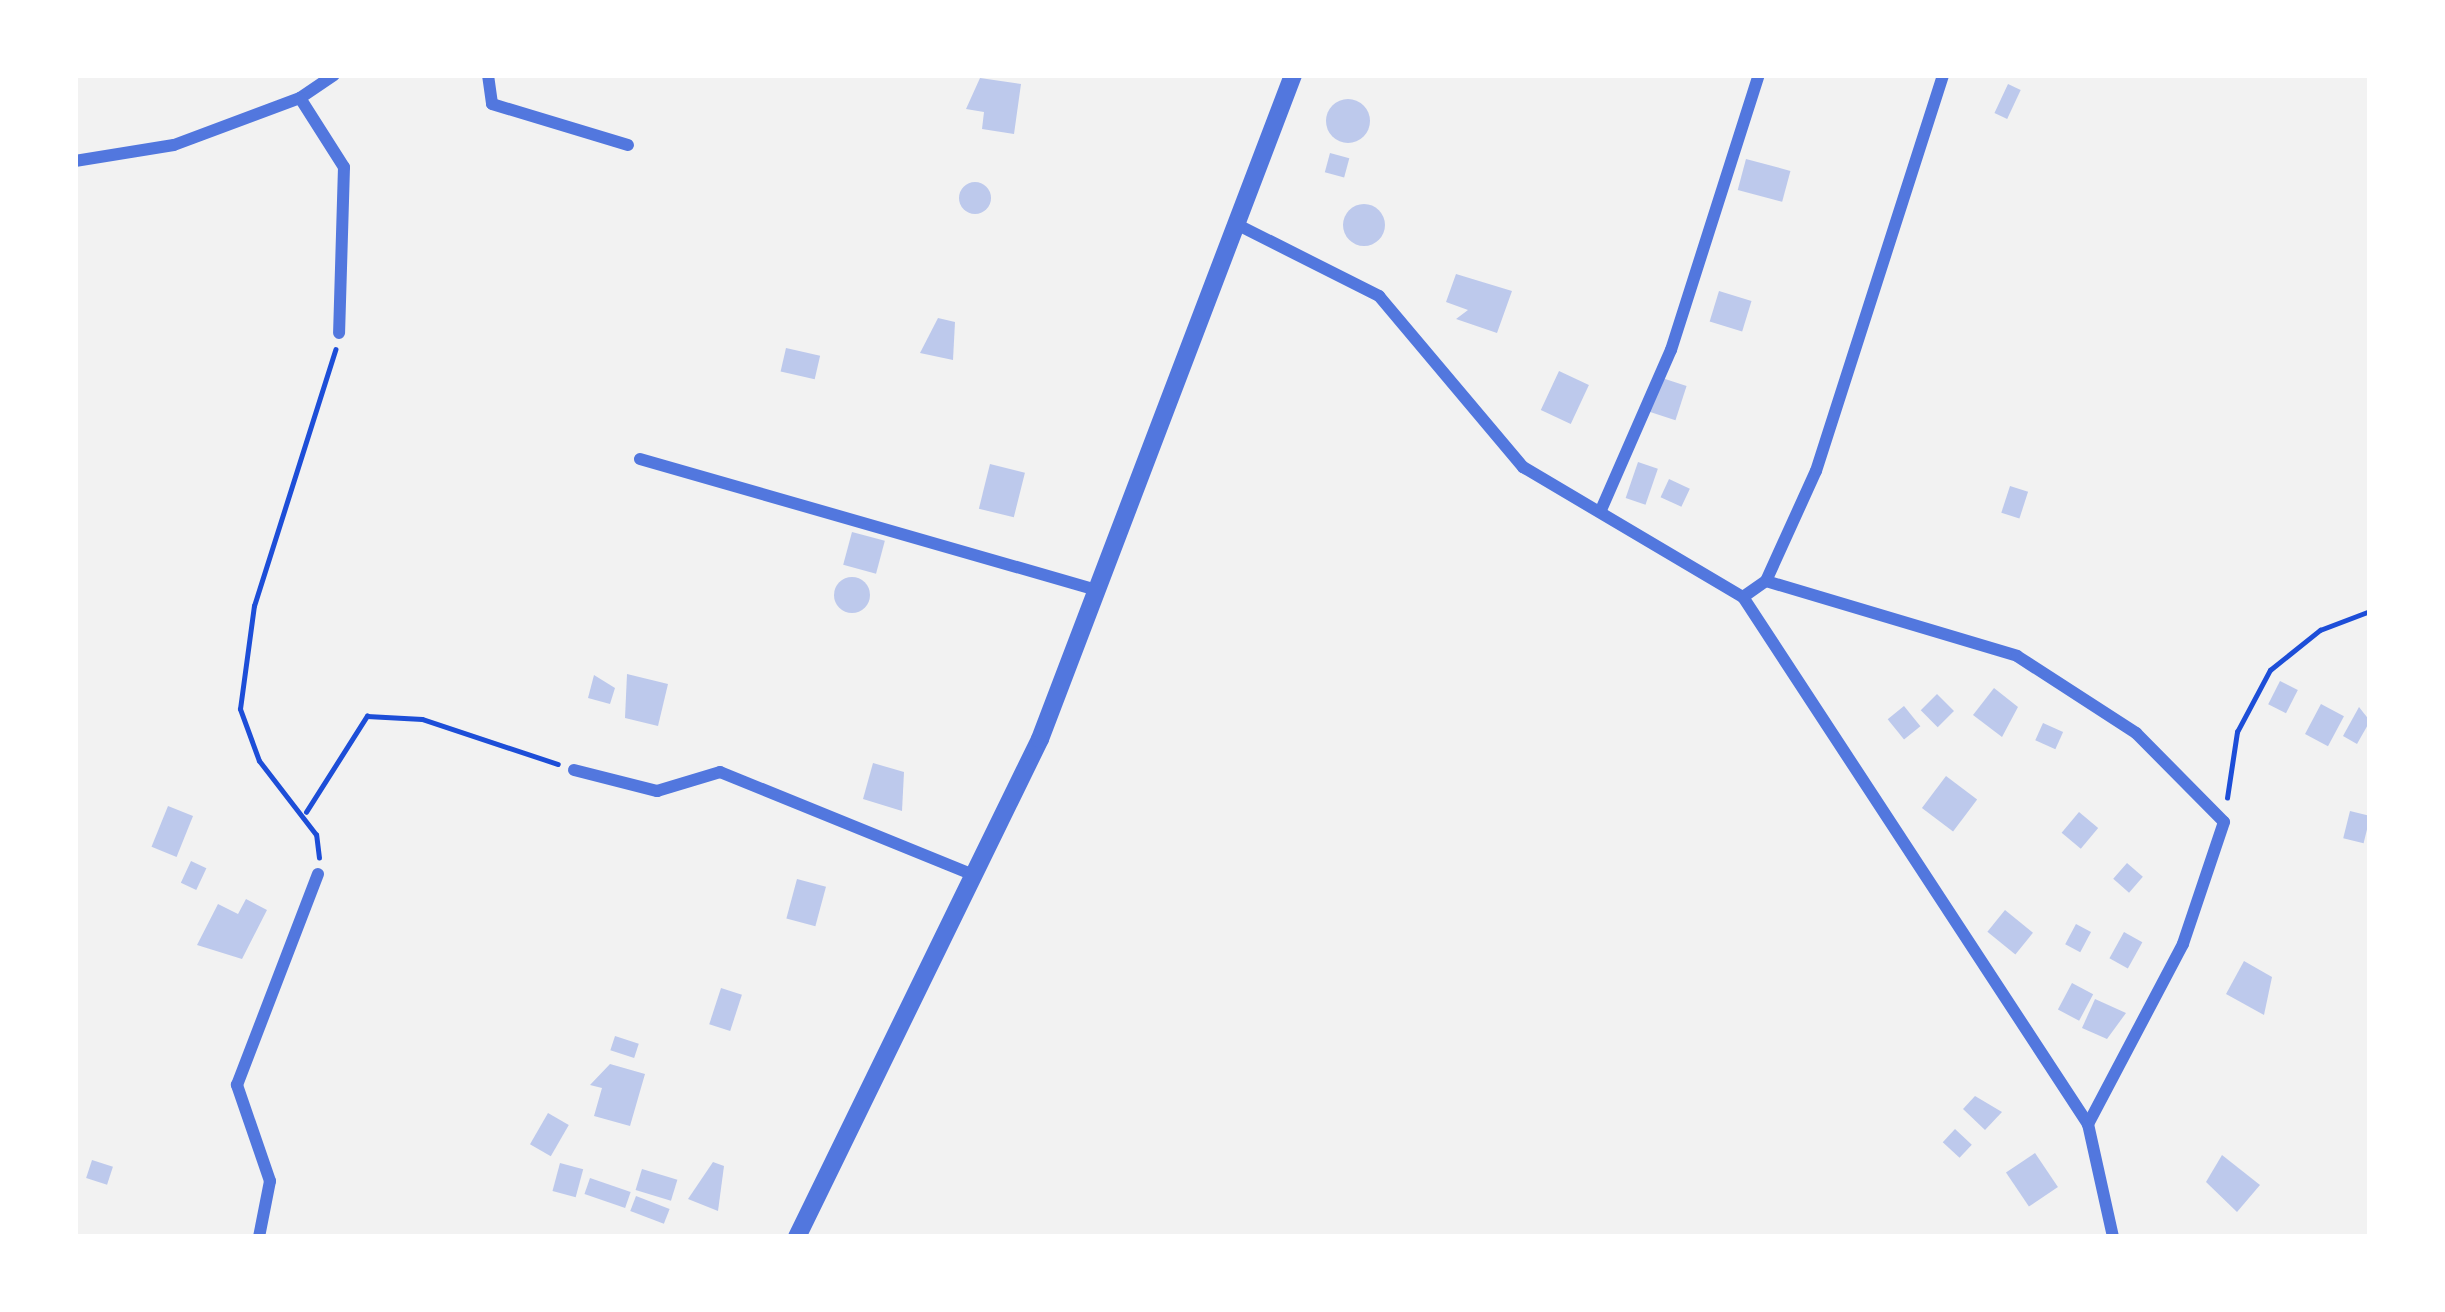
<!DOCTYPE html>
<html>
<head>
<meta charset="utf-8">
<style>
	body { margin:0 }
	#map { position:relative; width:2445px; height:1312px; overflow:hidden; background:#f2f2f2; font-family:Manrope,sans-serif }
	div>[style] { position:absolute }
	.building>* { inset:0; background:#bdc9ec; transform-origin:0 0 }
	.round { border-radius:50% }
	.path>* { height:4.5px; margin:-2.25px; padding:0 2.25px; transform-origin:2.25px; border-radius:2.25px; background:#1d4ed8 }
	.minor>* { height:12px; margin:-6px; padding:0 6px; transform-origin:6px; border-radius:6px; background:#5277de }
	.tertiary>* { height:18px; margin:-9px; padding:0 9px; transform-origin:9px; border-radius:9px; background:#5277de }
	span { translate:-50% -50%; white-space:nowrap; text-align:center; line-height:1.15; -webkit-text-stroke:10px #fff; paint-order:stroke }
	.frame { position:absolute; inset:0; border:78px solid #fff; pointer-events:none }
</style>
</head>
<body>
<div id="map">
	<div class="building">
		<div style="clip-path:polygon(980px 78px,1021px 84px,1014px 134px,982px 129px,984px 112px,966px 109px)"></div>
		<div style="left:2008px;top:84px;width:14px;height:32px;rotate:25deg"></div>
		<div class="round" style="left:1326px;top:99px;width:44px;height:44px"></div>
		<div style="left:1330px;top:153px;width:20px;height:20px;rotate:15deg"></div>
		<div style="left:1746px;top:159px;width:46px;height:32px;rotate:15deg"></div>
		<div class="round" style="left:959px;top:182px;width:32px;height:32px"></div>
		<div class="round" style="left:1343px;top:204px;width:42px;height:42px"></div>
		<div style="clip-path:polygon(1456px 274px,1512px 291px,1497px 333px,1456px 319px,1468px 310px,1446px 302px)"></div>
		<div style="left:1719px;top:291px;width:34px;height:32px;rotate:17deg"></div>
		<div style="clip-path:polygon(938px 318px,955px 322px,953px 360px,920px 353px)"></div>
		<div style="left:786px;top:348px;width:35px;height:24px;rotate:13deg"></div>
		<div style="left:1559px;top:371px;width:33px;height:43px;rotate:25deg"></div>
		<div style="left:1659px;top:377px;width:29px;height:36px;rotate:18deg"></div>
		<div style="left:1638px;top:462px;width:21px;height:38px;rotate:19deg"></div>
		<div style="left:990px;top:464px;width:36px;height:46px;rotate:14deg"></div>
		<div style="left:1669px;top:479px;width:23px;height:20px;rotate:25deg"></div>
		<div style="left:2010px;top:486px;width:19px;height:28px;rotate:18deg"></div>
		<div style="left:852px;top:532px;width:34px;height:34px;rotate:15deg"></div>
		<div class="round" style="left:834px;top:577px;width:36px;height:36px"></div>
		<div style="clip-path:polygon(627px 674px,668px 684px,658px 726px,625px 718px)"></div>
		<div style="clip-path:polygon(594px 675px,615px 688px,610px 704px,588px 698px)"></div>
		<div style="left:2280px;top:681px;width:20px;height:26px;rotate:27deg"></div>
		<div style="clip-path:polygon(1994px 688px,2018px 707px,2002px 737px,1973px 715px)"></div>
		<div style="left:1937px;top:694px;width:24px;height:23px;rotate:45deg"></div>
		<div style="left:2321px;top:704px;width:26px;height:34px;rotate:28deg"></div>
		<div style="left:1904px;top:706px;width:26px;height:21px;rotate:51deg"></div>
		<div style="clip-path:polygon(2359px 707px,2370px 721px,2357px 744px,2343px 736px)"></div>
		<div style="left:2043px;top:723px;width:22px;height:19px;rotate:24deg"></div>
		<div style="clip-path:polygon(873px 763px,904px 772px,902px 811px,863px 799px)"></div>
		<div style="left:1946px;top:776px;width:39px;height:40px;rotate:37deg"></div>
		<div style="left:168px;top:806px;width:27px;height:44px;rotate:22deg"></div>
		<div style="left:2350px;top:811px;width:21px;height:28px;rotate:14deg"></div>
		<div style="left:2079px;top:812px;width:25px;height:27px;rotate:40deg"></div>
		<div style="left:191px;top:861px;width:17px;height:24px;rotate:25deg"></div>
		<div style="left:2127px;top:863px;width:21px;height:21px;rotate:41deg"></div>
		<div style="left:797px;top:879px;width:30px;height:41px;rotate:15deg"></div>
		<div style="clip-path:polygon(246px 899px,267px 910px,242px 959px,197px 945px,218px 904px,238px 914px)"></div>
		<div style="left:2005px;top:910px;width:36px;height:28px;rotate:39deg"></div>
		<div style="left:2076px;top:924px;width:17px;height:23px;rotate:28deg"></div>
		<div style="left:2124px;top:932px;width:21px;height:30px;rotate:29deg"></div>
		<div style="clip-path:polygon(2244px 961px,2272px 977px,2264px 1015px,2226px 994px)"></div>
		<div style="left:2072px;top:983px;width:24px;height:30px;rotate:28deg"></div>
		<div style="left:721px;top:988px;width:22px;height:38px;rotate:18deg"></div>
		<div style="clip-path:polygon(2095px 999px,2126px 1013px,2107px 1039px,2082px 1028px)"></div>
		<div style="left:615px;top:1036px;width:25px;height:15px;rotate:18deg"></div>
		<div style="clip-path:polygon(610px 1064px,645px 1074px,630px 1126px,594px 1116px,602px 1088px,590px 1085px)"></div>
		<div style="clip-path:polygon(1975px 1096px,2002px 1112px,1985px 1130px,1963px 1109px)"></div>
		<div style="left:548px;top:1113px;width:24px;height:36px;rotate:30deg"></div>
		<div style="left:1955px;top:1129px;width:23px;height:18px;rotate:43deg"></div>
		<div style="left:2035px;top:1153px;width:41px;height:35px;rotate:56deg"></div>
		<div style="clip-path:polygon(2222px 1155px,2260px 1185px,2237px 1212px,2206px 1182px)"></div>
		<div style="left:92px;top:1160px;width:22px;height:19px;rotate:18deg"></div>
		<div style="clip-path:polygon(713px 1162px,724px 1166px,718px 1211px,688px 1199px)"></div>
		<div style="left:560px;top:1163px;width:24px;height:29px;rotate:15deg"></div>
		<div style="left:642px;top:1169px;width:37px;height:22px;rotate:17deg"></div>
		<div style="left:590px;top:1178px;width:43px;height:17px;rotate:19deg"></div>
		<div style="left:636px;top:1196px;width:36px;height:16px;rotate:21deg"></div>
	</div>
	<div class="path">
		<div style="left:2227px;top:798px;width:67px;rotate:-81.4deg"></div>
		<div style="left:2237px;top:732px;width:70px;rotate:-62deg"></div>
		<div style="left:2270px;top:670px;width:64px;rotate:-38.7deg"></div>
		<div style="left:2320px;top:630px;width:53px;rotate:-20.8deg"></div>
		<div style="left:306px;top:812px;width:114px;rotate:-57.6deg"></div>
		<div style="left:367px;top:716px;width:55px;rotate:3.1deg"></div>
		<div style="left:422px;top:719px;width:143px;rotate:18.3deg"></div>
		<div style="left:319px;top:858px;width:23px;rotate:-97deg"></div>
		<div style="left:316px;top:835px;width:93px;rotate:-127.6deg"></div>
		<div style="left:259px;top:761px;width:55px;rotate:-110.1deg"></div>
		<div style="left:240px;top:709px;width:104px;rotate:-82.3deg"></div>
		<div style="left:254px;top:606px;width:269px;rotate:-72.4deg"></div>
	</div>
	<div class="minor">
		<div style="left:488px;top:75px;width:29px;rotate:82deg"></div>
		<div style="left:492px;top:104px;width:142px;rotate:16.8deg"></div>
		<div style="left:300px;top:98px;width:41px;rotate:-34.1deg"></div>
		<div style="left:75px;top:161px;width:100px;rotate:-9.2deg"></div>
		<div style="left:174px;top:145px;width:134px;rotate:-20.5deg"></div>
		<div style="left:300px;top:98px;width:82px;rotate:57.5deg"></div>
		<div style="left:344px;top:167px;width:166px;rotate:91.7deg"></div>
		<div style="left:1240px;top:226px;width:156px;rotate:26.7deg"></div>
		<div style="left:1379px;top:296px;width:224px;rotate:49.9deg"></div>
		<div style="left:1523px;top:467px;width:256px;rotate:30.6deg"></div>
		<div style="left:1743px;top:597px;width:630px;rotate:56.79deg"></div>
		<div style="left:2088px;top:1124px;width:116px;rotate:77.5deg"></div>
		<div style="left:640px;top:459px;width:474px;rotate:16deg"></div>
		<div style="left:1601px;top:510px;width:175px;rotate:-66.4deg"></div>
		<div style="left:1671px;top:350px;width:289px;rotate:-72.3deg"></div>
		<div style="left:1766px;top:581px;width:121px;rotate:-65.6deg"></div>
		<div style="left:1816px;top:471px;width:416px;rotate:-72.2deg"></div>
		<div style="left:1743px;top:597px;width:28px;rotate:-35deg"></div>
		<div style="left:1766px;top:581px;width:262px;rotate:16.6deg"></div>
		<div style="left:2017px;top:656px;width:142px;rotate:32.9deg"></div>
		<div style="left:2136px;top:733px;width:125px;rotate:45.3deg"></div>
		<div style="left:2224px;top:822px;width:129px;rotate:108.6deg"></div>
		<div style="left:2183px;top:944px;width:204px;rotate:117.8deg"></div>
		<div style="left:574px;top:770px;width:86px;rotate:14.2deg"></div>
		<div style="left:657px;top:791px;width:66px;rotate:-16.8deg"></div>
		<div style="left:720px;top:772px;width:271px;rotate:22.1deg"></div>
		<div style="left:259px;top:1237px;width:57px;rotate:-78.9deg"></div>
		<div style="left:270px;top:1181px;width:102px;rotate:-109deg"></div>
		<div style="left:237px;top:1085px;width:226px;rotate:-69deg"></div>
	</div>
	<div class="tertiary">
		<div style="left:797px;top:1237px;width:554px;rotate:-63.99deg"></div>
		<div style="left:1040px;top:739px;width:711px;rotate:-69.14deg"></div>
	</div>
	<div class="frame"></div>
</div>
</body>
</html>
